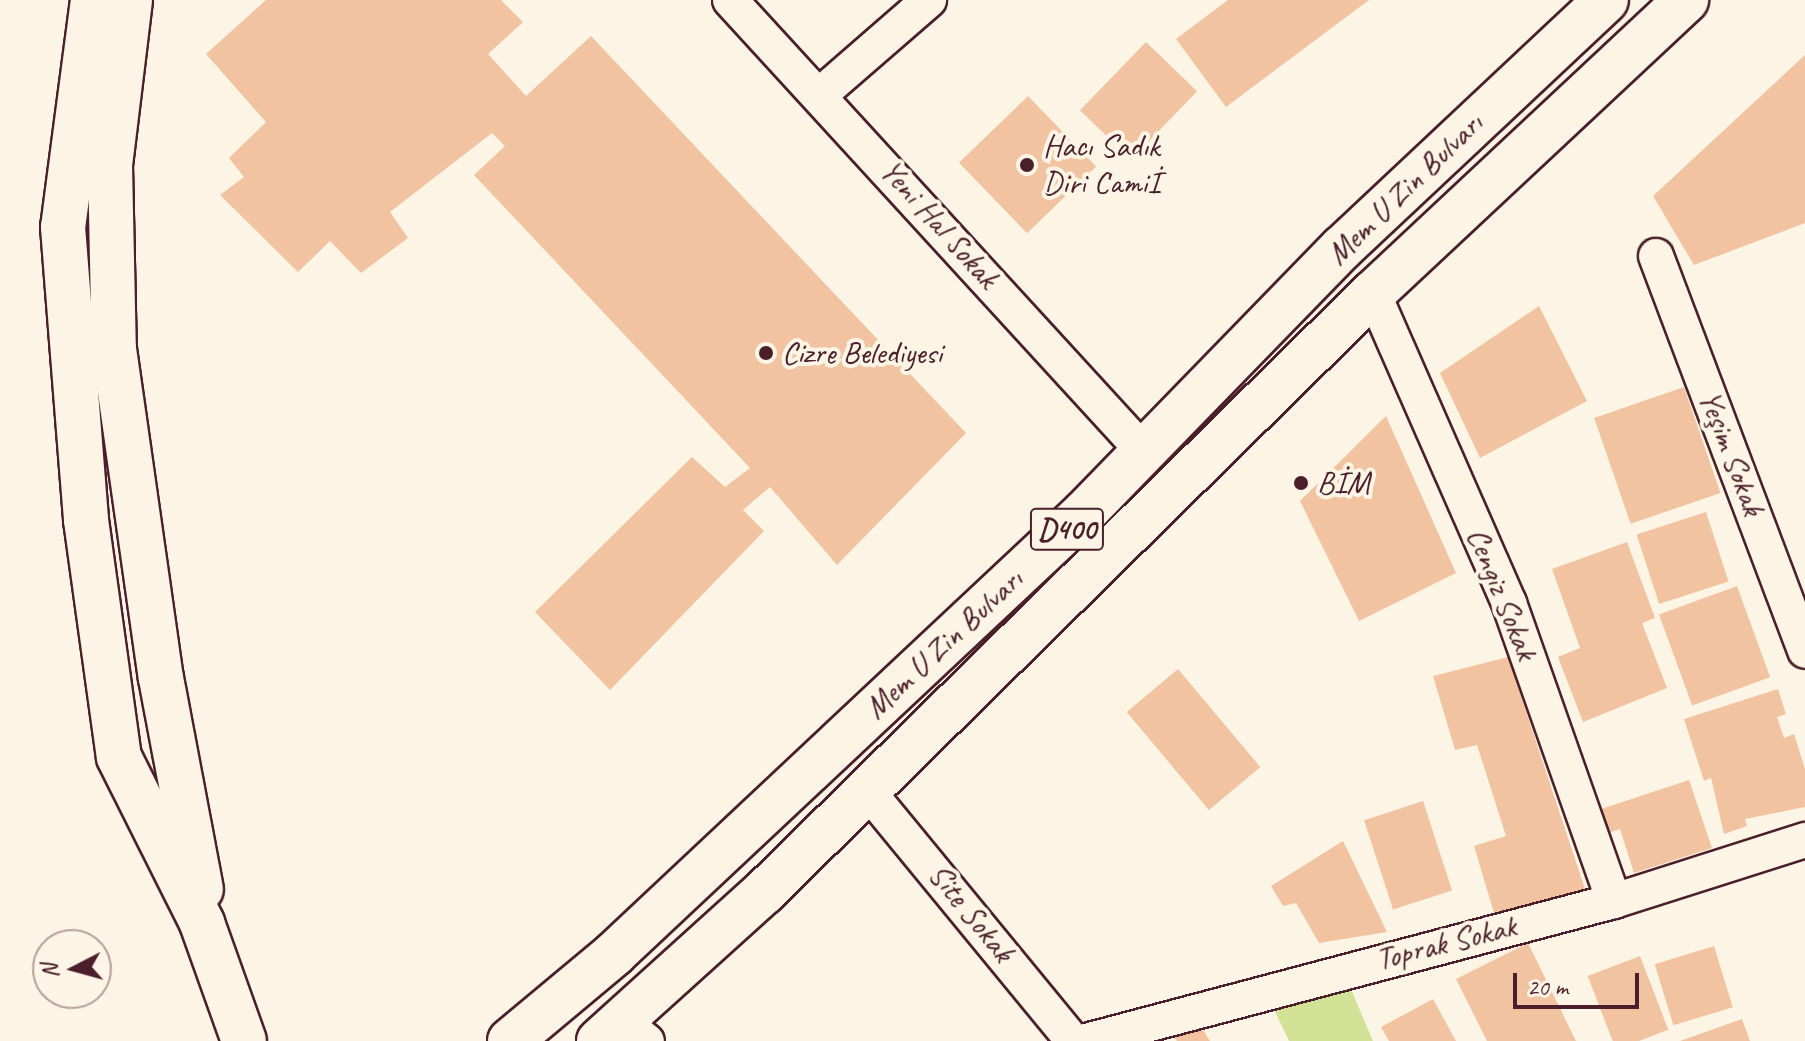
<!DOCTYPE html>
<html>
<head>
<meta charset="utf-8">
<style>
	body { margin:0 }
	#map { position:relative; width:1805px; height:1041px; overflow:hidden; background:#fcf5e5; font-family:Caveat,sans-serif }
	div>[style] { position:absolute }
	.green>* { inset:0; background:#d1e296 }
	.building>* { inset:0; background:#f1c3a0; transform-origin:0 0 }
	.roads { filter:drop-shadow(2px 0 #4a1f2b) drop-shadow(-2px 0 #4a1f2b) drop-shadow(0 2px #4a1f2b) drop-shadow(0 -2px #4a1f2b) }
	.street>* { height:34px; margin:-17px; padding:0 17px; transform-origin:17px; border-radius:17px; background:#fcf5e5 }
	.secondary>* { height:44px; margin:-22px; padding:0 22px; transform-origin:22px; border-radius:22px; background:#fcf5e5 }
	.primary>* { height:44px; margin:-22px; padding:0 22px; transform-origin:22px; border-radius:22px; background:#fcf5e5 }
	.dots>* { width:22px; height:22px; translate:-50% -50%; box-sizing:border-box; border:4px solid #fcf5e5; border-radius:50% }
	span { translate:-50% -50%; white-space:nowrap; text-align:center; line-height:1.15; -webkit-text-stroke:8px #fcf5e5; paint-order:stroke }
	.shield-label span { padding:2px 6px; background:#fcf5e5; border:2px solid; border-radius:6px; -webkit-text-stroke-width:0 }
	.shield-label { font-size:30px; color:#4a1f2b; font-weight:700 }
	.poi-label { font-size:32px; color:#4a1f2b }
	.left { translate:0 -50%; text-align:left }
	.street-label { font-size:32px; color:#4a1f2b }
	.north { position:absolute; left:32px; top:929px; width:80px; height:80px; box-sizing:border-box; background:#fcf5e5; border:2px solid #b59f9b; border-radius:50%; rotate:264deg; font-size:22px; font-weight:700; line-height:32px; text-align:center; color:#4a1f2b }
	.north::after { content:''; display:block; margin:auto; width:28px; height:36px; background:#4a1f2b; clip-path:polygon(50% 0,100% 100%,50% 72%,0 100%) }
	.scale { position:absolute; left:1513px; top:973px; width:126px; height:36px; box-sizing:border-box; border:4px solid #4a1f2b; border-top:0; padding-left:10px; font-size:24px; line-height:28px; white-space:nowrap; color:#4a1f2b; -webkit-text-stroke:6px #fcf5e5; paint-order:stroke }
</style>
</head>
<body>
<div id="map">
	<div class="green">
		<div style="clip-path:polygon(1348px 982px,1373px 1041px,1289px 1041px,1272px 1005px)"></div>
	</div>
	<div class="building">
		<div style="clip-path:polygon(266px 0,501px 0,523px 22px,488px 54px,526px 96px,591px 36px,966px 433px,837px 565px,770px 487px,743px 510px,764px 531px,610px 690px,535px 612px,692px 457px,725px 487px,750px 468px,474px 175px,505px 146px,492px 133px,390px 212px,408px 238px,361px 273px,330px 241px,298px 272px,220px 195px,244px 177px,229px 158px,266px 122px,206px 54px)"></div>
		<div style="clip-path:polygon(1228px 0,1369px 0,1226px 107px,1176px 39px)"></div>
		<div style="left:1146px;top:42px;width:71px;height:95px;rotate:44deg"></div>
		<div style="clip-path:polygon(1805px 55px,1805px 223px,1694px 265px,1653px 196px)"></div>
		<div style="left:1028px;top:96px;width:98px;height:96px;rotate:46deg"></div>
		<div style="clip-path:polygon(1539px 306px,1587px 401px,1480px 458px,1440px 373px)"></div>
		<div style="left:1684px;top:387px;width:112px;height:95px;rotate:71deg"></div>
		<div style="clip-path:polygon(1386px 416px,1456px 573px,1359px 621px,1300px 501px)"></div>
		<div style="left:1706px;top:512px;width:73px;height:73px;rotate:72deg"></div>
		<div style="clip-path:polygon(1627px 542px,1655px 618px,1642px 623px,1667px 688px,1583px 722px,1558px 657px,1580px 648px,1552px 569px)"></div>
		<div style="left:1737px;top:586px;width:97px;height:83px;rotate:70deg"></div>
		<div style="clip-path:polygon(1508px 657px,1587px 895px,1497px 923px,1474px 846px,1506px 836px,1477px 745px,1455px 750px,1433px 676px)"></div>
		<div style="left:1178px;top:669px;width:128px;height:67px;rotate:50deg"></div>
		<div style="clip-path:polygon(1778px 689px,1786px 714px,1777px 717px,1784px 738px,1794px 734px,1805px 769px,1805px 807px,1745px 819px,1747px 826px,1724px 834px,1711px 778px,1704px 781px,1684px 719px)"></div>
		<div style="clip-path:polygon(1689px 780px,1712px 848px,1634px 873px,1620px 829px,1599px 836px,1592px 812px)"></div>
		<div style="left:1423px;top:801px;width:94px;height:62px;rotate:72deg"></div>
		<div style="clip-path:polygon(1343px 841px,1387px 932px,1319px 943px,1296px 903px,1283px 906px,1271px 886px)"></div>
		<div style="clip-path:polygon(1528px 943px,1576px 1041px,1487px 1041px,1456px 979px)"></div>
		<div style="left:1714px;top:946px;width:64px;height:62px;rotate:73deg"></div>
		<div style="left:1640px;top:956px;width:79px;height:56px;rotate:69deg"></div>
		<div style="clip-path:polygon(1433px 999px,1456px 1041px,1389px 1041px,1381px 1027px)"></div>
		<div style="clip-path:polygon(1195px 1017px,1210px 1041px,1177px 1041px,1170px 1033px)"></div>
		<div style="clip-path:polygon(1742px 1019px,1750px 1041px,1680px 1041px)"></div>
	</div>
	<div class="roads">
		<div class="street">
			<div style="left:730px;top:0;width:613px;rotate:47.51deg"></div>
			<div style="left:822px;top:93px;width:142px;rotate:-41deg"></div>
			<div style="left:1656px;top:256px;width:422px;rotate:69.3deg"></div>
			<div style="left:1373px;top:293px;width:339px;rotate:66.3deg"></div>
			<div style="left:1509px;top:603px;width:316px;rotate:70.6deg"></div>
			<div style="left:866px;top:789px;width:326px;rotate:50.6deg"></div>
			<div style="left:622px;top:1021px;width:32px;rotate:39deg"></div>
			<div style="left:1086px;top:1041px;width:546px;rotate:-14.85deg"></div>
			<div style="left:1614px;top:901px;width:201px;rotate:-17.7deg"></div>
		</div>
		<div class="secondary">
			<div style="left:93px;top:0;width:229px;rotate:97.5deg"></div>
			<div style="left:63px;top:227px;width:294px;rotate:85.5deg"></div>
			<div style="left:86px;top:520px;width:239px;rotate:82.1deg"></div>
			<div style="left:119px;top:757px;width:186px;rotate:63.4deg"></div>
			<div style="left:202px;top:923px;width:125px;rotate:70.4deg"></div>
			<div style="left:130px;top:0;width:166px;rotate:96.9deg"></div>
			<div style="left:110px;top:165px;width:184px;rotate:88.8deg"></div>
			<div style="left:114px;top:349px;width:332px;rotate:81.9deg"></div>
			<div style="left:161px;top:678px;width:215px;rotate:79.3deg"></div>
		</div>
		<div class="primary">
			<div style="left:510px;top:1041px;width:136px;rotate:-39.9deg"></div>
			<div style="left:614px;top:954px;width:646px;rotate:-43.18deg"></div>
			<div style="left:1085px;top:512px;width:368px;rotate:-45.8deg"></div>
			<div style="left:1342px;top:248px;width:362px;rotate:-43.2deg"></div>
			<div style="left:599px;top:1041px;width:222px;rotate:-42.1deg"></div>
			<div style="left:764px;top:892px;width:854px;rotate:-44.53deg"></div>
			<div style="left:1373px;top:293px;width:429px;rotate:-43.1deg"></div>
		</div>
	</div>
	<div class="dots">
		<div style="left:1027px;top:165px;background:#4a1f2b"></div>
		<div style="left:766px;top:353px;background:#4a1f2b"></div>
		<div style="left:1301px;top:483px;background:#4a1f2b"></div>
	</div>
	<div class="shield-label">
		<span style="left:1067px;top:529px">D400</span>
	</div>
	<div class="poi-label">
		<span class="left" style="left:1043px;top:165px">Hacı Sadık<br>Diri Camiİ</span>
		<span class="left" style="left:782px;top:353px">Cizre Belediyesi</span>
		<span class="left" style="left:1317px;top:483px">BİM</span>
	</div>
	<div class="street-label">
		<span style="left:1405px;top:189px;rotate:-44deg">Mem U Zin Bulvarı</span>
		<span style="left:939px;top:224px;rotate:48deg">Yeni Hal Sokak</span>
		<span style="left:1731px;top:453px;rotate:69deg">Yeşim Sokak</span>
		<span style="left:1502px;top:594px;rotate:68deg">Cengiz Sokak</span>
		<span style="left:944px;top:644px;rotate:-43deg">Mem U Zin Bulvarı</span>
		<span style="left:971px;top:913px;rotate:51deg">Site Sokak</span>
		<span style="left:1446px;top:943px;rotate:-14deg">Toprak Sokak</span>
	</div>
	<div class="north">N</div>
	<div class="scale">20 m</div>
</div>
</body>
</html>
